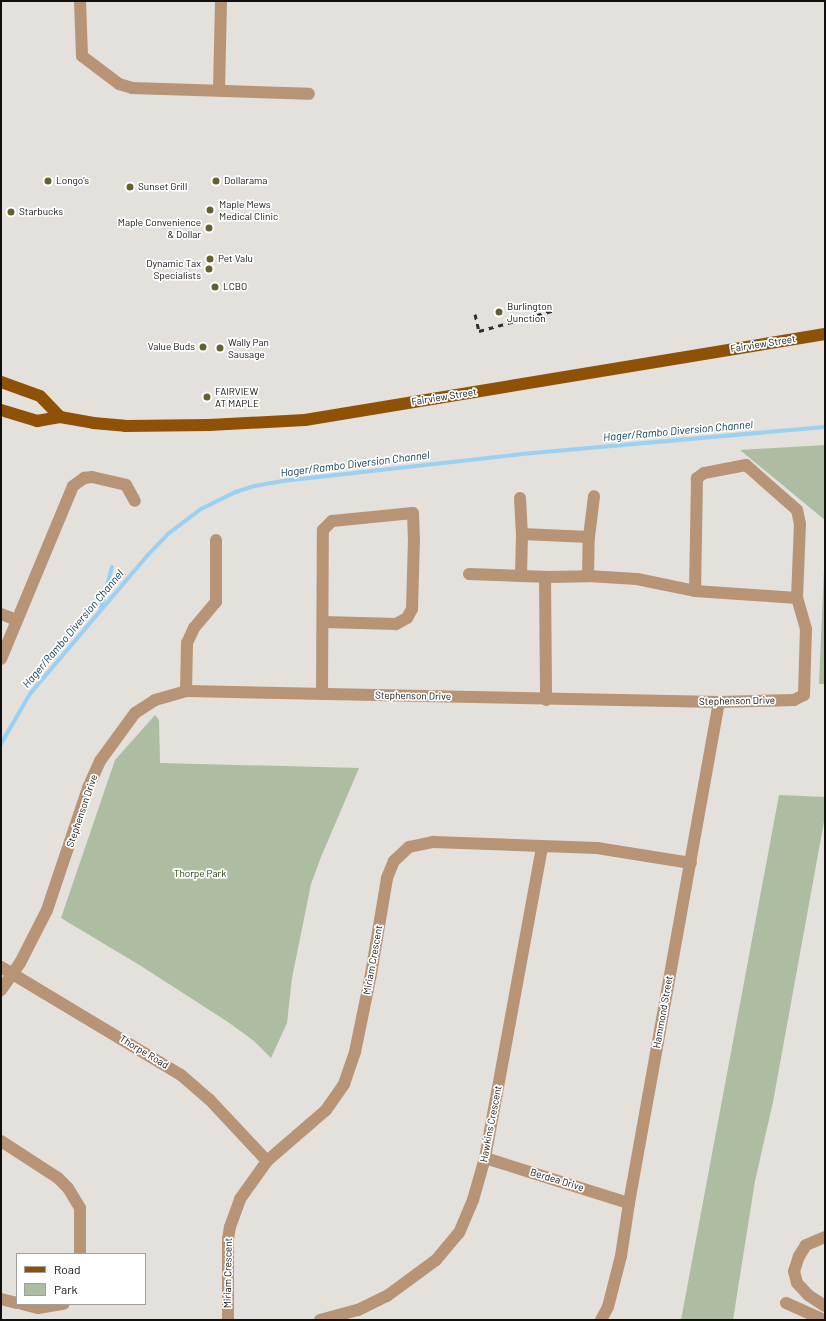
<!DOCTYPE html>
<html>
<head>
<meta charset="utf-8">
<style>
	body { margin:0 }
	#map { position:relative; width:826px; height:1321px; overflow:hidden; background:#e4e0dc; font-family:Barlow,sans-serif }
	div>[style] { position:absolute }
	.green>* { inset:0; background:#adbda1 }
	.stream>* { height:3.5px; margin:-1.75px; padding:0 1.75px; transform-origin:1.75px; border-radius:1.75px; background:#9ad1f2 }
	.minor>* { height:12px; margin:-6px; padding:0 6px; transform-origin:6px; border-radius:6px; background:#b79476 }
	.major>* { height:12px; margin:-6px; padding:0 6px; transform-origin:6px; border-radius:6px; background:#8f5105 }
	.rail>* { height:3px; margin-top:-1.5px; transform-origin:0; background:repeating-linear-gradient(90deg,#2f2e2c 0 5px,transparent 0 10px) }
	.dots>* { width:11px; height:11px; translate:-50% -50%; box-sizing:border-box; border:2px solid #fff; border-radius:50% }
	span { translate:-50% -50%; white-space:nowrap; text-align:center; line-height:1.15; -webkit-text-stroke:3.5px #fff; paint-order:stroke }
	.poi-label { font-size:10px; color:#100f0e }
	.left { translate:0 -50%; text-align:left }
	.right { translate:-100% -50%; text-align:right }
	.street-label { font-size:10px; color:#100f0e }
	.park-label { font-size:10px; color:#223b06 }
	.water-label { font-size:11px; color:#09374d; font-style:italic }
	.frame { position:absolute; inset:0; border:2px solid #100f0e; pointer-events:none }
	.legend { position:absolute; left:16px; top:1253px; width:130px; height:52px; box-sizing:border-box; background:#fff; border:1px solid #9f9f9f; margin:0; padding:5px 7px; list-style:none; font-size:12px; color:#100f0e }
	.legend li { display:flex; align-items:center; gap:8px; height:20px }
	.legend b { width:20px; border:1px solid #9f9f9f }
</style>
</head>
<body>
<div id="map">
	<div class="green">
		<div style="clip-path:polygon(825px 445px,825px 520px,740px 450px)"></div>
		<div style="clip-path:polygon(825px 546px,825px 684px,819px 684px)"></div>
		<div style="clip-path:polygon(155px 715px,159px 720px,160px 763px,359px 768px,321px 857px,311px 884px,292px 978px,287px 1023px,271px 1058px,254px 1041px,228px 1022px,141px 966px,61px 918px,115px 760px)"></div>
		<div style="clip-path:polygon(779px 795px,825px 797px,825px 816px,773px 1102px,755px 1181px,733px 1320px,681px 1320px)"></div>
	</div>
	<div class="stream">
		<div style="left:101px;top:608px;width:42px;rotate:-75deg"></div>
		<div style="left:1px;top:744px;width:58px;rotate:-59.9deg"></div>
		<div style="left:30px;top:694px;width:182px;rotate:-49.7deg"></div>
		<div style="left:148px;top:555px;width:29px;rotate:-46deg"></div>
		<div style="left:168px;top:534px;width:41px;rotate:-37.1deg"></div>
		<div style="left:201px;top:509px;width:39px;rotate:-26deg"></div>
		<div style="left:236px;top:492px;width:20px;rotate:-18deg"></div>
		<div style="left:255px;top:486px;width:28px;rotate:-10deg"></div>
		<div style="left:283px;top:481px;width:241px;rotate:-6.4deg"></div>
		<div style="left:522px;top:454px;width:304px;rotate:-5.1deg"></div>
	</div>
	<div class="minor">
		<div style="left:80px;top:1px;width:55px;rotate:87.9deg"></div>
		<div style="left:82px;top:56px;width:46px;rotate:37.1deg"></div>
		<div style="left:119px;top:84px;width:14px;rotate:17deg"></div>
		<div style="left:132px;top:88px;width:177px;rotate:1.9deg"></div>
		<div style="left:219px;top:90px;width:89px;rotate:-88.7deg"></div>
		<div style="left:520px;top:498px;width:36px;rotate:87deg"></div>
		<div style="left:522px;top:534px;width:41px;rotate:91.4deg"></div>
		<div style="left:522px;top:534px;width:67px;rotate:2.6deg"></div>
		<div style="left:469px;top:574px;width:80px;rotate:2.1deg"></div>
		<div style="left:549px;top:577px;width:39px;rotate:-1deg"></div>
		<div style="left:588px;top:576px;width:49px;rotate:3.5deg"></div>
		<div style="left:637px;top:579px;width:59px;rotate:11.7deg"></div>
		<div style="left:695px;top:591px;width:102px;rotate:3.9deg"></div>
		<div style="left:588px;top:576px;width:39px;rotate:-89deg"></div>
		<div style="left:589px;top:537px;width:41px;rotate:-83deg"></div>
		<div style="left:545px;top:577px;width:123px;rotate:89.5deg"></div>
		<div style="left:1px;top:614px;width:17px;rotate:21deg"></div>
		<div style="left:1px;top:659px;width:187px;rotate:-67.4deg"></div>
		<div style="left:73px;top:486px;width:14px;rotate:-36deg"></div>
		<div style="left:84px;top:478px;width:8px;rotate:-7deg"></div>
		<div style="left:92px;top:477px;width:35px;rotate:13deg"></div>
		<div style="left:126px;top:485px;width:18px;rotate:61deg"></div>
		<div style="left:186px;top:691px;width:48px;rotate:-88.8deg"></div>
		<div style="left:187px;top:643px;width:17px;rotate:-65deg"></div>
		<div style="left:194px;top:628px;width:34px;rotate:-50deg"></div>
		<div style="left:216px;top:602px;width:62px;rotate:-90deg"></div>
		<div style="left:322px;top:694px;width:164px;rotate:-89.7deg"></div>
		<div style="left:323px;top:530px;width:13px;rotate:-45deg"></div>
		<div style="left:332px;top:521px;width:81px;rotate:-5.6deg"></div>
		<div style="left:413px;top:513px;width:25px;rotate:88deg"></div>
		<div style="left:414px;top:538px;width:71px;rotate:91.6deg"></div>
		<div style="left:412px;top:609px;width:10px;rotate:119deg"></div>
		<div style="left:407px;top:618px;width:13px;rotate:151deg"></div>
		<div style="left:396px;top:624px;width:72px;rotate:-178.4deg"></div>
		<div style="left:1px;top:967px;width:210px;rotate:31deg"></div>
		<div style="left:181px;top:1075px;width:37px;rotate:41deg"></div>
		<div style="left:209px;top:1099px;width:85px;rotate:46.9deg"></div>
		<div style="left:1px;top:990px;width:33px;rotate:-55deg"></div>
		<div style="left:20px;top:963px;width:59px;rotate:-63deg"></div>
		<div style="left:47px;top:910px;width:129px;rotate:-71.4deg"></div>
		<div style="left:88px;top:788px;width:30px;rotate:-66deg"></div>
		<div style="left:100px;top:761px;width:59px;rotate:-53.9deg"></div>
		<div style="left:135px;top:713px;width:24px;rotate:-33deg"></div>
		<div style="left:155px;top:700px;width:32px;rotate:-16deg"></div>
		<div style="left:186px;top:691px;width:533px;rotate:1.18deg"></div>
		<div style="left:719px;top:702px;width:75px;rotate:-1.5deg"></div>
		<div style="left:794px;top:700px;width:11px;rotate:-27deg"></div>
		<div style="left:804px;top:695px;width:66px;rotate:-88.3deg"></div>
		<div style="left:806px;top:629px;width:32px;rotate:-106deg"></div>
		<div style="left:797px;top:598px;width:74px;rotate:-87.7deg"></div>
		<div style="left:800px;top:524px;width:14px;rotate:-102deg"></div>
		<div style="left:797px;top:510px;width:68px;rotate:-138.6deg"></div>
		<div style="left:746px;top:465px;width:43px;rotate:169.2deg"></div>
		<div style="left:704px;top:473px;width:9px;rotate:144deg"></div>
		<div style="left:697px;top:478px;width:113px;rotate:91deg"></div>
		<div style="left:1px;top:1141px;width:68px;rotate:33deg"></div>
		<div style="left:58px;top:1178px;width:14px;rotate:45deg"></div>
		<div style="left:68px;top:1188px;width:23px;rotate:59deg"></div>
		<div style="left:80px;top:1208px;width:46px;rotate:90deg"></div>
		<div style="left:485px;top:1158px;width:151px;rotate:17.4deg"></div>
		<div style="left:825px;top:1237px;width:21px;rotate:157deg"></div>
		<div style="left:806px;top:1245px;width:13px;rotate:122deg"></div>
		<div style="left:799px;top:1256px;width:16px;rotate:108deg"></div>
		<div style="left:794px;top:1271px;width:12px;rotate:76deg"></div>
		<div style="left:797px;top:1283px;width:16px;rotate:47deg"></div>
		<div style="left:808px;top:1295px;width:20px;rotate:33deg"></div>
		<div style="left:1px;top:1299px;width:16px;rotate:14deg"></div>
		<div style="left:786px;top:1303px;width:42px;rotate:24.1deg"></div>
		<div style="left:22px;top:1304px;width:16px;rotate:14deg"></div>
		<div style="left:38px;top:1308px;width:26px;rotate:-9deg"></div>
		<div style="left:228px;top:1320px;width:81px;rotate:-90deg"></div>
		<div style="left:228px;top:1239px;width:12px;rotate:-81deg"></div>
		<div style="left:230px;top:1227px;width:30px;rotate:-70deg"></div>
		<div style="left:240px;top:1199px;width:47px;rotate:-54.6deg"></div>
		<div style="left:267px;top:1161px;width:78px;rotate:-40.8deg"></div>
		<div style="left:326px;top:1110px;width:32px;rotate:-55deg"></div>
		<div style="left:344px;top:1084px;width:34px;rotate:-71deg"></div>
		<div style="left:355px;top:1052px;width:80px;rotate:-78.4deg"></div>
		<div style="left:371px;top:974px;width:97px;rotate:-80.5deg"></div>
		<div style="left:387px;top:878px;width:18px;rotate:-68deg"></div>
		<div style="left:394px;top:861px;width:21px;rotate:-43deg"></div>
		<div style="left:409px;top:847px;width:25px;rotate:-12deg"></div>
		<div style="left:433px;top:842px;width:164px;rotate:2.1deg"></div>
		<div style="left:597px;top:848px;width:95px;rotate:9.1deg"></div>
		<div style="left:320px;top:1320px;width:39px;rotate:-15deg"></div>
		<div style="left:358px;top:1310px;width:32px;rotate:-26deg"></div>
		<div style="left:387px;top:1296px;width:61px;rotate:-36.3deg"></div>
		<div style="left:436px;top:1260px;width:35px;rotate:-50deg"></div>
		<div style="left:459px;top:1233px;width:36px;rotate:-67deg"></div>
		<div style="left:473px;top:1200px;width:44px;rotate:-74.1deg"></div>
		<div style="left:485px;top:1158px;width:316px;rotate:-79.6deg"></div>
		<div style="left:601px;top:1320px;width:15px;rotate:-62deg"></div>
		<div style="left:608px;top:1307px;width:53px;rotate:-75.7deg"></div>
		<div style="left:621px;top:1256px;width:54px;rotate:-81.4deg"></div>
		<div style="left:629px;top:1203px;width:509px;rotate:-79.82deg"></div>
	</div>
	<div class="major">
		<div style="left:1px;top:382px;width:41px;rotate:19.7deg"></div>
		<div style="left:40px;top:396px;width:29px;rotate:46deg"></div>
		<div style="left:1px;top:410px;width:38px;rotate:17deg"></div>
		<div style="left:37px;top:421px;width:23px;rotate:-10deg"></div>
		<div style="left:60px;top:417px;width:34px;rotate:10deg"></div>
		<div style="left:93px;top:423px;width:32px;rotate:5deg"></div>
		<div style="left:125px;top:426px;width:84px;rotate:-0.7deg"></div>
		<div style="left:209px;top:425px;width:96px;rotate:-3deg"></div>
		<div style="left:305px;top:420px;width:527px;rotate:-9.39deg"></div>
	</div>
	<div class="rail">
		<div style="left:475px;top:314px;width:17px;rotate:77deg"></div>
		<div style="left:479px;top:331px;width:79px;rotate:-15.4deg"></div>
	</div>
	<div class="dots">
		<div style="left:48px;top:181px;background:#65612e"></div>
		<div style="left:216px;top:181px;background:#65612e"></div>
		<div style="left:130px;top:187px;background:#65612e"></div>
		<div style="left:210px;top:210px;background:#65612e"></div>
		<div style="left:11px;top:212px;background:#65612e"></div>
		<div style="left:209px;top:228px;background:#65612e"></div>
		<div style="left:210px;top:259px;background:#65612e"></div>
		<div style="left:209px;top:269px;background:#65612e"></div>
		<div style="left:215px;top:287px;background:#65612e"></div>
		<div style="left:499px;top:312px;background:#65612e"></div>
		<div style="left:203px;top:347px;background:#65612e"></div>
		<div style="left:220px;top:348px;background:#65612e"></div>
		<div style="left:207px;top:397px;background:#65612e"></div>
	</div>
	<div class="poi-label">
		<span class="left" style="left:56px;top:181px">Longo's</span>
		<span class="left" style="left:224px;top:181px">Dollarama</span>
		<span class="left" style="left:138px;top:187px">Sunset Grill</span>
		<span class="left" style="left:219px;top:210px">Maple Mews<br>Medical Clinic</span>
		<span class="left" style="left:19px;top:212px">Starbucks</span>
		<span class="right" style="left:201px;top:228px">Maple Convenience<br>&amp; Dollar</span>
		<span class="left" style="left:218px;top:259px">Pet Valu</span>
		<span class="right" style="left:201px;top:269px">Dynamic Tax<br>Specialists</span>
		<span class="left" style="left:223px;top:287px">LCBO</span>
		<span class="left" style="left:507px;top:312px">Burlington<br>Junction</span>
		<span class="left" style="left:228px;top:348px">Wally Pan<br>Sausage</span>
		<span class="right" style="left:195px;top:347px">Value Buds</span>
		<span class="left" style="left:215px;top:397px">FAIRVIEW<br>AT MAPLE</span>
	</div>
	<div class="street-label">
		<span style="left:763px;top:344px;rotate:-9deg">Fairview Street</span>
		<span style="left:444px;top:397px;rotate:-9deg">Fairview Street</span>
		<span style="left:413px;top:696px;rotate:1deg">Stephenson Drive</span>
		<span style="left:737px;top:701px;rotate:-1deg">Stephenson Drive</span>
		<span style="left:82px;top:811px;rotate:-71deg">Stephenson Drive</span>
		<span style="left:373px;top:960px;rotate:-80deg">Miriam Crescent</span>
		<span style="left:663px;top:1012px;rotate:-80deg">Hammond Street</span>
		<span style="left:144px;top:1052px;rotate:31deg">Thorpe Road</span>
		<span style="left:491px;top:1124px;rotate:-79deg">Hawkins Crescent</span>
		<span style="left:557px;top:1180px;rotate:17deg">Berdea Drive</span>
		<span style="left:228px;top:1273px;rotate:-89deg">Miriam Crescent</span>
	</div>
	<div class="park-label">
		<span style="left:200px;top:874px">Thorpe Park</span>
	</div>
	<div class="water-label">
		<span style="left:678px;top:431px;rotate:-5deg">Hager/Rambo Diversion Channel</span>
		<span style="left:355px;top:464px;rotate:-7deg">Hager/Rambo Diversion Channel</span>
		<span style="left:73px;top:629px;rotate:-50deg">Hager/Rambo Diversion Channel</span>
	</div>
	<div class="frame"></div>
	<ul class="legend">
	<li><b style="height:5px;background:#8f5105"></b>Road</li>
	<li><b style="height:11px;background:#adbda1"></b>Park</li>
	</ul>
</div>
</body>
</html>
